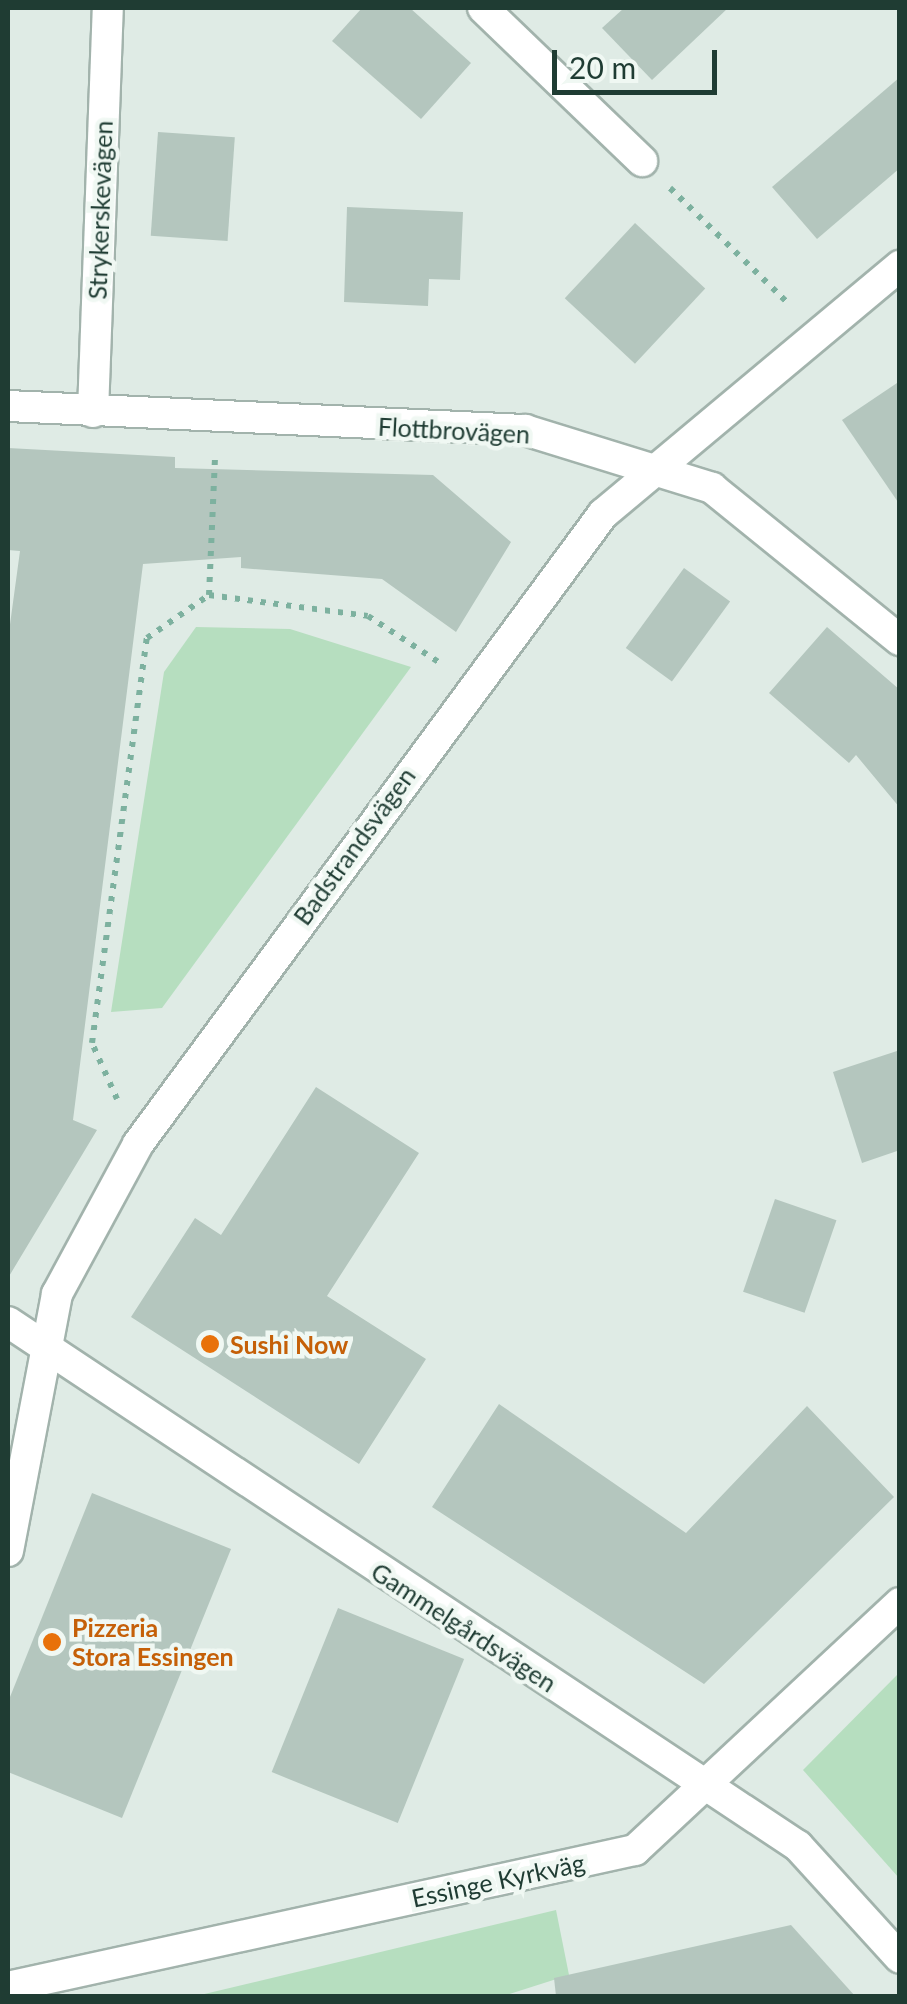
<!DOCTYPE html>
<html>
<head>
<meta charset="utf-8">
<style>
	body { margin:0 }
	#map { position:relative; width:907px; height:2004px; overflow:hidden; background:#dfebe5; font-family:Lato,sans-serif }
	div>[style] { position:absolute }
	.green>* { inset:0; background:#b6debf }
	.building>* { inset:0; background:#b4c6be; transform-origin:0 0 }
	.path>* { height:6px; margin-top:-3px; transform-origin:0; background:repeating-linear-gradient(90deg,#7db19f 0 5px,transparent 0 13px) }
	.roads { filter:drop-shadow(2px 0 #a2b3ac) drop-shadow(-2px 0 #a2b3ac) drop-shadow(0 2px #a2b3ac) drop-shadow(0 -2px #a2b3ac) }
	.minor>* { height:30px; margin:-15px; padding:0 15px; transform-origin:15px; border-radius:15px; background:#fff }
	.tertiary>* { height:30px; margin:-15px; padding:0 15px; transform-origin:15px; border-radius:15px; background:#fff }
	.dots>* { width:28px; height:28px; translate:-50% -50%; box-sizing:border-box; border:5px solid #f0f8f3; border-radius:50% }
	span { translate:-50% -50%; white-space:nowrap; text-align:center; line-height:1.15; -webkit-text-stroke:9px #f0f8f3; paint-order:stroke }
	.street-label { font-size:25px; color:#1f3c33 }
	.food-label { font-size:25px; color:#c56008; font-weight:700 }
	.left { translate:0 -50%; text-align:left }
	.frame { position:absolute; inset:0; border:10px solid #1f3c33; pointer-events:none }
	.scale { position:absolute; left:552px; top:50px; width:165px; height:45px; box-sizing:border-box; border:5px solid #1f3c33; border-top:0; padding-left:12px; font-size:30px; line-height:35px; white-space:nowrap; color:#1f3c33; -webkit-text-stroke:8px #f0f8f3; paint-order:stroke }
</style>
</head>
<body>
<div id="map">
	<div class="green">
		<div style="clip-path:polygon(196px 627px,290px 629px,411px 667px,162px 1008px,111px 1012px,164px 672px)"></div>
		<div style="clip-path:polygon(899px 1673px,899px 1878px,803px 1770px)"></div>
		<div style="clip-path:polygon(556px 1910px,569px 1975px,503px 1996px,196px 1996px)"></div>
	</div>
	<div class="building">
		<div style="clip-path:polygon(362px 8px,410px 8px,471px 63px,421px 119px,332px 41px)"></div>
		<div style="clip-path:polygon(624px 8px,728px 8px,652px 80px,602px 28px)"></div>
		<div style="clip-path:polygon(900px 77px,900px 168px,817px 239px,772px 187px)"></div>
		<div style="left:158px;top:132px;width:77px;height:104px;rotate:4deg"></div>
		<div style="clip-path:polygon(347px 207px,463px 212px,460px 280px,429px 279px,428px 306px,344px 302px)"></div>
		<div style="left:635px;top:223px;width:96px;height:103px;rotate:43deg"></div>
		<div style="clip-path:polygon(900px 381px,900px 505px,842px 420px)"></div>
		<div style="clip-path:polygon(8px 448px,175px 457px,175px 468px,433px 475px,511px 542px,456px 632px,382px 579px,241px 568px,241px 557px,143px 564px,73px 1120px,97px 1130px,8px 1278px,8px 639px,20px 551px,8px 550px)"></div>
		<div style="left:684px;top:568px;width:57px;height:99px;rotate:36deg"></div>
		<div style="clip-path:polygon(827px 627px,900px 690px,900px 808px,856px 755px,849px 763px,769px 693px)"></div>
		<div style="clip-path:polygon(900px 1050px,900px 1150px,862px 1163px,833px 1072px)"></div>
		<div style="clip-path:polygon(316px 1087px,419px 1153px,327px 1296px,426px 1359px,359px 1464px,131px 1317px,195px 1218px,221px 1235px)"></div>
		<div style="left:775px;top:1199px;width:65px;height:98px;rotate:19deg"></div>
		<div style="clip-path:polygon(499px 1404px,686px 1533px,807px 1406px,894px 1497px,704px 1684px,432px 1507px)"></div>
		<div style="clip-path:polygon(92px 1493px,231px 1549px,122px 1818px,8px 1772px,8px 1702px)"></div>
		<div style="left:338px;top:1608px;width:136px;height:177px;rotate:22deg"></div>
		<div style="clip-path:polygon(791px 1925px,855px 1996px,556px 1996px,554px 1978px)"></div>
	</div>
	<div class="path">
		<div style="left:670px;top:188px;width:168px;rotate:44.3deg"></div>
		<div style="left:209px;top:595px;width:137px;rotate:-87.5deg"></div>
		<div style="left:117px;top:1099px;width:61px;rotate:-114.1deg"></div>
		<div style="left:92px;top:1043px;width:409px;rotate:-82.3deg"></div>
		<div style="left:147px;top:638px;width:75px;rotate:-34.7deg"></div>
		<div style="left:209px;top:595px;width:160px;rotate:7.5deg"></div>
		<div style="left:368px;top:616px;width:86px;rotate:33.1deg"></div>
	</div>
	<div class="roads">
		<div class="minor">
			<div style="left:483px;top:8px;width:221px;rotate:43.9deg"></div>
			<div style="left:8px;top:406px;width:518px;rotate:2.66deg"></div>
			<div style="left:525px;top:430px;width:196px;rotate:17.2deg"></div>
			<div style="left:712px;top:488px;width:242px;rotate:39deg"></div>
			<div style="left:93px;top:412px;width:404px;rotate:-87.9deg"></div>
			<div style="left:8px;top:1322px;width:948px;rotate:33.56deg"></div>
			<div style="left:798px;top:1846px;width:151px;rotate:47.7deg"></div>
			<div style="left:8px;top:1987px;width:642px;rotate:-12.33deg"></div>
			<div style="left:635px;top:1850px;width:362px;rotate:-43deg"></div>
		</div>
		<div class="tertiary">
			<div style="left:8px;top:1551px;width:262px;rotate:-79.2deg"></div>
			<div style="left:57px;top:1294px;width:170px;rotate:-61.6deg"></div>
			<div style="left:138px;top:1144px;width:783px;rotate:-53.57deg"></div>
			<div style="left:603px;top:514px;width:387px;rotate:-39.9deg"></div>
		</div>
	</div>
	<div class="dots">
		<div style="left:210px;top:1344px;background:#e8710a"></div>
		<div style="left:52px;top:1642px;background:#e8710a"></div>
	</div>
	<div class="street-label">
		<span style="left:100px;top:210px;rotate:-88deg">Strykerskevägen</span>
		<span style="left:454px;top:430px;rotate:3deg">Flottbrovägen</span>
		<span style="left:354px;top:846px;rotate:-54deg">Badstrandsvägen</span>
		<span style="left:464px;top:1627px;rotate:33deg">Gammelgårdsvägen</span>
		<span style="left:498px;top:1880px;rotate:-12deg">Essinge Kyrkväg</span>
	</div>
	<div class="food-label">
		<span class="left" style="left:230px;top:1344px">Sushi Now</span>
		<span class="left" style="left:72px;top:1642px">Pizzeria<br>Stora Essingen</span>
	</div>
	<div class="frame"></div>
	<div class="scale">20 m</div>
</div>
</body>
</html>
